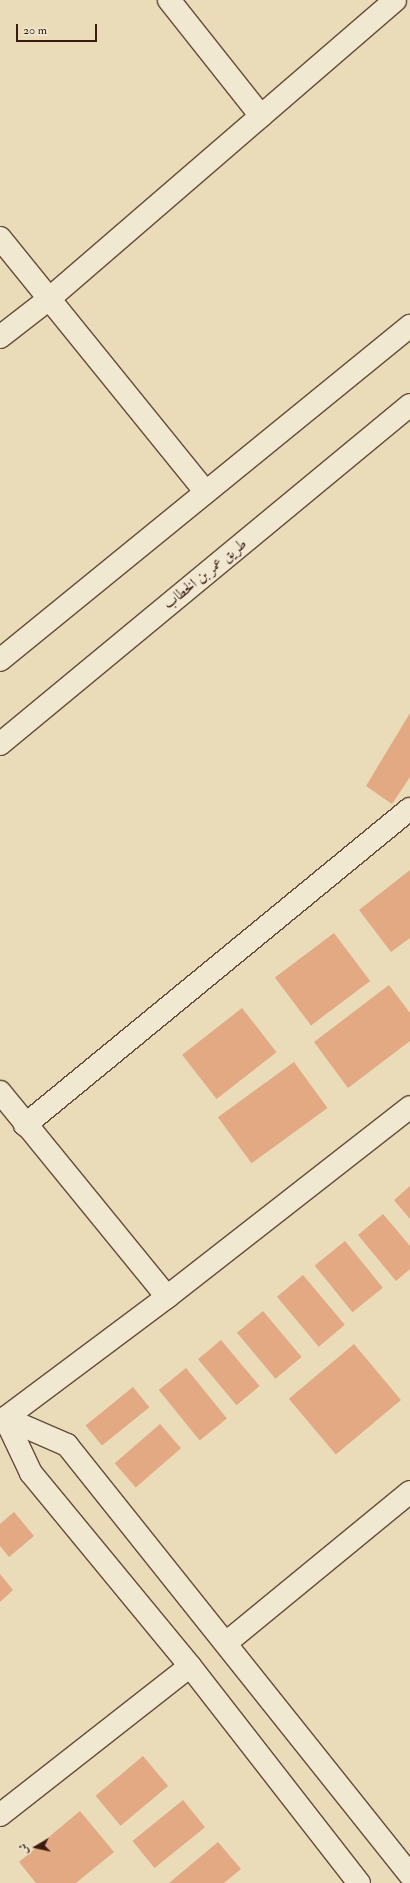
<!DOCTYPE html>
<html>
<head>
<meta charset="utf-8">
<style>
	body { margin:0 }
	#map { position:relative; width:410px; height:1883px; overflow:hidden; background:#eadcb9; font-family:"IM FELL Double Pica",Amiri,serif }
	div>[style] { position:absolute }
	.building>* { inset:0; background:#e2a983; transform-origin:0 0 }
	.roads { filter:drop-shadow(1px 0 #664c3a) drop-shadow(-1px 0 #664c3a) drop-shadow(0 1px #664c3a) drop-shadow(0 -1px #664c3a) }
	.minor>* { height:22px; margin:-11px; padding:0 11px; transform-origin:11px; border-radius:11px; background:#f1e8d2 }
	.secondary>* { height:22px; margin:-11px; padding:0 11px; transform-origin:11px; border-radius:11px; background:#f1e8d2 }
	span { translate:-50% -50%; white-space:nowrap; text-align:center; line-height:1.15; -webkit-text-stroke:3px #f1e8d2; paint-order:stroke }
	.street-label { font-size:15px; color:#3a1c10 }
	.north { position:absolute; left:16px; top:1827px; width:40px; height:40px; -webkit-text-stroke:3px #f1e8d2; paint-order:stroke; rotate:261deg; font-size:11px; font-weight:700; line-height:16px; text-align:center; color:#3a1c10 }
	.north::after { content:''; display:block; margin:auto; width:14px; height:18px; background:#3a1c10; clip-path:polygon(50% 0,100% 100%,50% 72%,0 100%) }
	.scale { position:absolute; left:16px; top:24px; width:81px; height:18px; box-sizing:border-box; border:2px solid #3a1c10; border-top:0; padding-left:5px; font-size:12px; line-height:14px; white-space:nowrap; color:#3a1c10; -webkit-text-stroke:3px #f1e8d2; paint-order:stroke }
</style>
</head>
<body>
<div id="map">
	<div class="building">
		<div style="clip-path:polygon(410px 713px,410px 777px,392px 804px,366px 786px)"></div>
		<div style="clip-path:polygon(410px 870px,410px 938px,391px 952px,359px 910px)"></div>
		<div style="left:334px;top:933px;width:60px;height:74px;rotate:53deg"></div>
		<div style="clip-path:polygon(389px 985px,410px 1013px,410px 1041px,348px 1088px,314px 1042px)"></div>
		<div style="left:242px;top:1008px;width:56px;height:76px;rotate:52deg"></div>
		<div style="left:294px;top:1062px;width:57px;height:94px;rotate:54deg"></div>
		<div style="clip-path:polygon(410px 1186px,410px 1219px,394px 1200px)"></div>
		<div style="clip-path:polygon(383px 1214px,410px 1246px,410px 1269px,396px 1281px,358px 1235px)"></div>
		<div style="left:345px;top:1241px;width:60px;height:39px;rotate:51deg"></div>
		<div style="left:303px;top:1275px;width:65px;height:34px;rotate:50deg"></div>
		<div style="left:263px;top:1311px;width:60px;height:34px;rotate:50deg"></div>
		<div style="left:221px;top:1340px;width:60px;height:30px;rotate:50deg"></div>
		<div style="left:354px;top:1344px;width:73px;height:85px;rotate:50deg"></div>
		<div style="left:186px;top:1368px;width:65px;height:35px;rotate:51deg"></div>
		<div style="left:133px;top:1387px;width:26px;height:61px;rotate:51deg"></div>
		<div style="left:160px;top:1424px;width:32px;height:60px;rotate:49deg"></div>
		<div style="clip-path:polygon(14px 1512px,34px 1536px,9px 1557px,0 1546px,0 1524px)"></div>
		<div style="clip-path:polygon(0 1574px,13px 1590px,0 1602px)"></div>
		<div style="left:143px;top:1756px;width:39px;height:62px;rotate:50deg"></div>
		<div style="left:183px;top:1800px;width:35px;height:65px;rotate:51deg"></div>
		<div style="clip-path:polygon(80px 1811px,114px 1852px,76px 1883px,36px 1883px,19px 1862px)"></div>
		<div style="clip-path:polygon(218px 1842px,241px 1869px,224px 1883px,169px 1883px)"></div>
	</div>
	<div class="roads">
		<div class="minor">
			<div style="left:169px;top:0;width:148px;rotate:51.6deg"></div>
			<div style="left:0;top:238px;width:327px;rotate:51deg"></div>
			<div style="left:0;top:337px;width:62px;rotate:-37.8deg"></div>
			<div style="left:49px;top:299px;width:457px;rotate:-40.8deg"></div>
			<div style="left:0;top:1092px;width:264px;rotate:50.8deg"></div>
			<div style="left:25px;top:1125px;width:498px;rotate:-39.4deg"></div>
			<div style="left:5px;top:1418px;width:68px;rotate:23.5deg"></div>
			<div style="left:67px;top:1445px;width:550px;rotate:51.42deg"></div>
			<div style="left:5px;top:1418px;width:61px;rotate:64.7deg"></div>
			<div style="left:31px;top:1473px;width:250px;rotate:50.5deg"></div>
			<div style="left:190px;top:1666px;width:275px;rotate:52.1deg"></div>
			<div style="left:0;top:1422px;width:209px;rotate:-36.8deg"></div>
			<div style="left:167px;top:1297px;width:308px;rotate:-38deg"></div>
			<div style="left:226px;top:1643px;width:238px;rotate:-39.4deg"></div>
			<div style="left:0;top:1815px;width:241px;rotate:-38.1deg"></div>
		</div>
		<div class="secondary">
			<div style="left:0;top:660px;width:529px;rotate:-39.17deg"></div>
			<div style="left:0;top:744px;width:532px;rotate:-39.58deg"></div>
		</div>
	</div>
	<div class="street-label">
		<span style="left:205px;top:574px;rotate:-39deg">طريق عمر بن الخطاب</span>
	</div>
	<div class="north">ش</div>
	<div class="scale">20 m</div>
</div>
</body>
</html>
